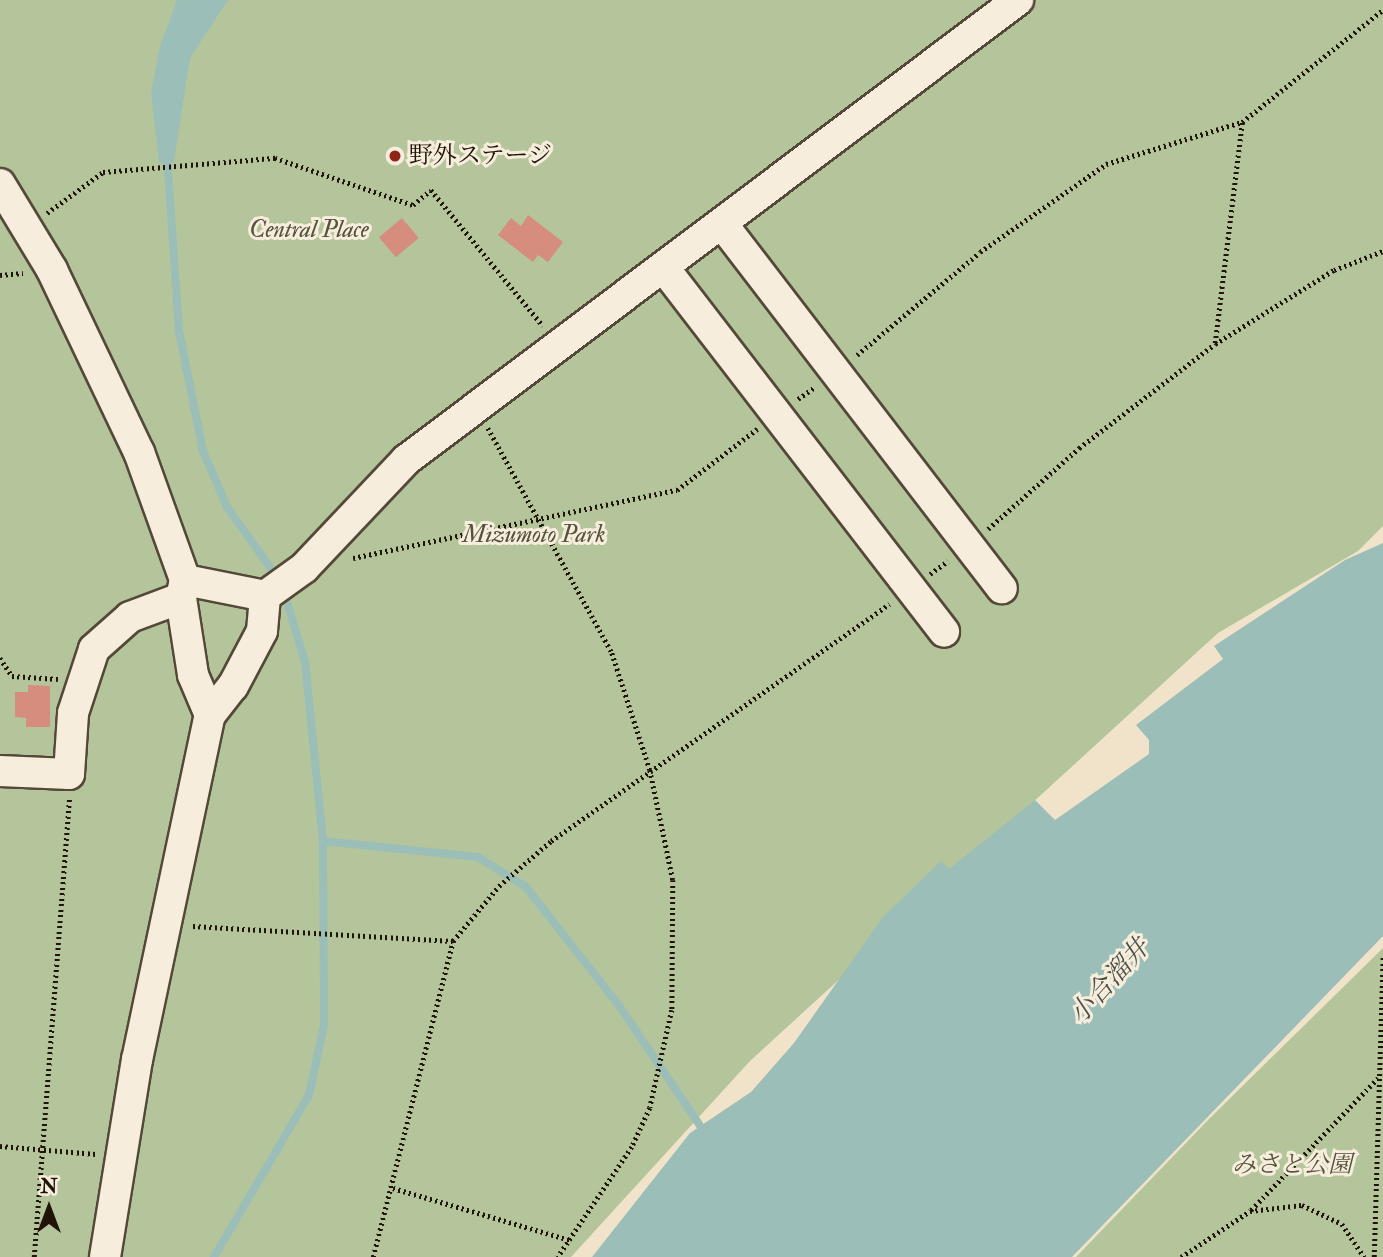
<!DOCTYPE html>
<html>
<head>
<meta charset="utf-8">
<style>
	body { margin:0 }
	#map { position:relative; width:1383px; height:1257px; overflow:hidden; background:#f1e3c9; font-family:"IM FELL Double Pica","Noto Serif JP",serif }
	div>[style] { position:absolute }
	.green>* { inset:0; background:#b4c59b }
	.water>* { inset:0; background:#9bbeb8 }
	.stream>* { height:8px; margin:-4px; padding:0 4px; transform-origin:4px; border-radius:4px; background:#9bbeb8 }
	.building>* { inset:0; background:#d78d7e; transform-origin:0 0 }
	.path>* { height:4.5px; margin-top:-2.25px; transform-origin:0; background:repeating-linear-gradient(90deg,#1f1407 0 2px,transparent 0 5.5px) }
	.roads { filter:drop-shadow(2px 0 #544838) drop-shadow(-2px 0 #544838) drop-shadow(0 2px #544838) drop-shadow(0 -2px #544838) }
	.minor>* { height:30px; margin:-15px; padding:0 15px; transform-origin:15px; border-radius:15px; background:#f6eddc }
	.dots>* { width:19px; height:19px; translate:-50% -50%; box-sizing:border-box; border:4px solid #f6eddc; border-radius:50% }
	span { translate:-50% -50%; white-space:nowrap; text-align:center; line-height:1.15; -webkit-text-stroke:6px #f6eddc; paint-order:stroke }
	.poi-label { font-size:24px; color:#1f1407 }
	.left { translate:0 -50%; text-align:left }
	.park-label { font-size:24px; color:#53523b; font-style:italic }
	.water-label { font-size:26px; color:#4a5045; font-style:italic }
	.north { position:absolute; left:14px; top:1173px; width:70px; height:70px; -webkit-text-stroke:5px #f6eddc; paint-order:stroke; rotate:0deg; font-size:19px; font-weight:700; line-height:28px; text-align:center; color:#1f1407 }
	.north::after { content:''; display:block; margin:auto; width:24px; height:32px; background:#1f1407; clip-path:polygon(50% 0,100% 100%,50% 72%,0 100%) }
</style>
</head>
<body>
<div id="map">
	<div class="green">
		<div style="clip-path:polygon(0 0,1383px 0,1383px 526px,1358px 551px,1218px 633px,750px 1061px,571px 1257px,0 1257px)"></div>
		<div style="clip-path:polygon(1383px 948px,1383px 1257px,1076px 1257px,1209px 1119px)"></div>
	</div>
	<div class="water">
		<div style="clip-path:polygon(177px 0,228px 0,190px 58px,174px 162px,166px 164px,159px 163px,151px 93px,160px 46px)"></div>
		<div style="clip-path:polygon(1383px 543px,1383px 936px,1072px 1257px,592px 1257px,690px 1133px,751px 1092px,794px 1043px,883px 917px,941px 861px,949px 869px,1035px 800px,1055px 820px,1149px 754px,1149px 740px,1136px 725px,1223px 659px,1214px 646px,1345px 560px)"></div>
	</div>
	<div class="stream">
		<div style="left:167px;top:155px;width:176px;rotate:86.1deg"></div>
		<div style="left:179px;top:331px;width:122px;rotate:78.7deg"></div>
		<div style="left:203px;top:451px;width:61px;rotate:66.8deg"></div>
		<div style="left:227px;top:507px;width:90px;rotate:54.5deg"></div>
		<div style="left:323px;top:841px;width:156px;rotate:5.9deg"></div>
		<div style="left:478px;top:857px;width:57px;rotate:32deg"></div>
		<div style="left:526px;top:887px;width:152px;rotate:51.9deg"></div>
		<div style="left:620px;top:1007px;width:145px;rotate:56deg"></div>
		<div style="left:214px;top:1257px;width:188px;rotate:-59.6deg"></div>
		<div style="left:309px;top:1095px;width:72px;rotate:-77.9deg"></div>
		<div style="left:324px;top:1025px;width:184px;rotate:-90.3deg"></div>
		<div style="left:323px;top:841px;width:180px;rotate:-95.7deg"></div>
		<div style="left:305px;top:662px;width:73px;rotate:-106.7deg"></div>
	</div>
	<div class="building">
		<div style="clip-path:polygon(528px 215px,563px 242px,548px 262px,538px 255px,533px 262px,498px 235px,511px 218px,521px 226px)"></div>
		<div style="left:402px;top:218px;width:26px;height:30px;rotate:50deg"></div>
		<div style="clip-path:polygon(28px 685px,50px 686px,50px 727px,26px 727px,26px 718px,15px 717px,15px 692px,28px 692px)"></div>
	</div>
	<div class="path">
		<div style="left:47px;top:213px;width:69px;rotate:-36.2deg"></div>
		<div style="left:103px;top:172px;width:173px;rotate:-4.7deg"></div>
		<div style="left:275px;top:158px;width:146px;rotate:18.8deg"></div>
		<div style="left:413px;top:205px;width:23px;rotate:-40deg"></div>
		<div style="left:431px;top:190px;width:176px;rotate:50.5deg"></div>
		<div style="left:0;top:275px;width:23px;rotate:-5deg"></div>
		<div style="left:1215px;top:343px;width:223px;rotate:-83deg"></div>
		<div style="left:857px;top:355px;width:160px;rotate:-39.9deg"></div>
		<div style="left:980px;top:252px;width:154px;rotate:-34.9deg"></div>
		<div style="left:1106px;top:164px;width:142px;rotate:-17.2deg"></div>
		<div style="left:1242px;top:122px;width:180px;rotate:-38.5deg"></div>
		<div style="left:798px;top:399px;width:19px;rotate:-35deg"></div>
		<div style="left:488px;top:428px;width:257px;rotate:61.1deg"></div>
		<div style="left:612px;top:653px;width:123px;rotate:72deg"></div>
		<div style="left:650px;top:770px;width:112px;rotate:78.2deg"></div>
		<div style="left:673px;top:880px;width:130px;rotate:90.4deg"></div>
		<div style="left:672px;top:1010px;width:100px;rotate:102.7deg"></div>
		<div style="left:650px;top:1108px;width:43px;rotate:114.8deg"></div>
		<div style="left:632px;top:1147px;width:133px;rotate:123.9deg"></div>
		<div style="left:988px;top:529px;width:122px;rotate:-41.7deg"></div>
		<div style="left:1079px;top:448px;width:171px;rotate:-37.4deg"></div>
		<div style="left:1215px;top:344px;width:140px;rotate:-31.9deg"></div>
		<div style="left:1334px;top:270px;width:53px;rotate:-21.2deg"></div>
		<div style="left:353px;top:558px;width:331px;rotate:-11.9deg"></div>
		<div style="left:677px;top:490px;width:101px;rotate:-37.3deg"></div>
		<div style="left:930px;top:574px;width:22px;rotate:-36deg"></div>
		<div style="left:0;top:658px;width:22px;rotate:56deg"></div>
		<div style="left:12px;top:676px;width:46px;rotate:3.7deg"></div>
		<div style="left:193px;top:926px;width:260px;rotate:3.3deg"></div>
		<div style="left:453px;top:941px;width:72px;rotate:-50.1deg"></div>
		<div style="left:499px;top:886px;width:69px;rotate:-40.9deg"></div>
		<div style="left:551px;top:841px;width:413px;rotate:-35deg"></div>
		<div style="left:0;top:1146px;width:96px;rotate:4.8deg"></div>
		<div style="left:393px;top:1188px;width:184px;rotate:16.4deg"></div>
		<div style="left:1251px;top:1210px;width:183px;rotate:-46.1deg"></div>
		<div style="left:34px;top:1257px;width:459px;rotate:-85.6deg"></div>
		<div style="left:373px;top:1257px;width:326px;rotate:-75.8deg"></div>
		<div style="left:1181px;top:1257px;width:83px;rotate:-33.7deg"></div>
		<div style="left:1250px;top:1211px;width:52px;rotate:-6.6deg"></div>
		<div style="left:1302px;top:1205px;width:44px;rotate:25.4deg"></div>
		<div style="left:1342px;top:1224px;width:40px;rotate:56deg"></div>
		<div style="left:1374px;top:1257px;width:301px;rotate:-88.3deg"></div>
	</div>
	<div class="roads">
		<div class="minor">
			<div style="left:0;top:184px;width:100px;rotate:58.8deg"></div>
			<div style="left:52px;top:270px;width:202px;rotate:64.5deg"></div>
			<div style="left:139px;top:452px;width:136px;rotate:70.2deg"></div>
			<div style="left:185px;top:580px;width:18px;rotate:103deg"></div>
			<div style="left:181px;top:598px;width:78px;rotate:81.1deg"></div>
			<div style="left:193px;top:675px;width:43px;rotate:67deg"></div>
			<div style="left:723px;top:225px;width:458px;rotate:52.5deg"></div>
			<div style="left:664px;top:268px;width:459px;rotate:52.4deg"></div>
			<div style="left:185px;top:580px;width:82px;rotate:11.3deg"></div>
			<div style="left:0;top:771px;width:69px;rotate:2.5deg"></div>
			<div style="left:69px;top:774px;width:61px;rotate:-86.2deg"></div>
			<div style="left:73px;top:713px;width:67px;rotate:-71.8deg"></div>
			<div style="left:94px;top:649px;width:48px;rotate:-41.6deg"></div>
			<div style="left:130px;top:617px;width:54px;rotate:-20.4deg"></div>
			<div style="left:105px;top:1257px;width:200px;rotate:-80.8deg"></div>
			<div style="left:137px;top:1060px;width:353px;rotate:-78.1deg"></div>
			<div style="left:210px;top:715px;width:37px;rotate:-52deg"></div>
			<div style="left:233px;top:686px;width:62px;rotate:-62.2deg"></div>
			<div style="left:262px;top:631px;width:35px;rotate:-85deg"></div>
			<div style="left:265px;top:596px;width:48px;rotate:-35.7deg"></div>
			<div style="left:304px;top:568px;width:149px;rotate:-46.6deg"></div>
			<div style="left:406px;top:460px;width:766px;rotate:-36.93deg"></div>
		</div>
	</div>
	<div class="dots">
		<div style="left:395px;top:156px;background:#8f2418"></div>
	</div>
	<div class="poi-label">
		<span class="left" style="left:409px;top:156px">野外ステージ</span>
	</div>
	<div class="park-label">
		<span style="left:309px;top:230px">Central Place</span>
		<span style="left:534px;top:535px">Mizumoto Park</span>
		<span style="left:1292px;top:1165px">みさと公園</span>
	</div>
	<div class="water-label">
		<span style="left:1110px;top:982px;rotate:-48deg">小合溜井</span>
	</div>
	<div class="north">N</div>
</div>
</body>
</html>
